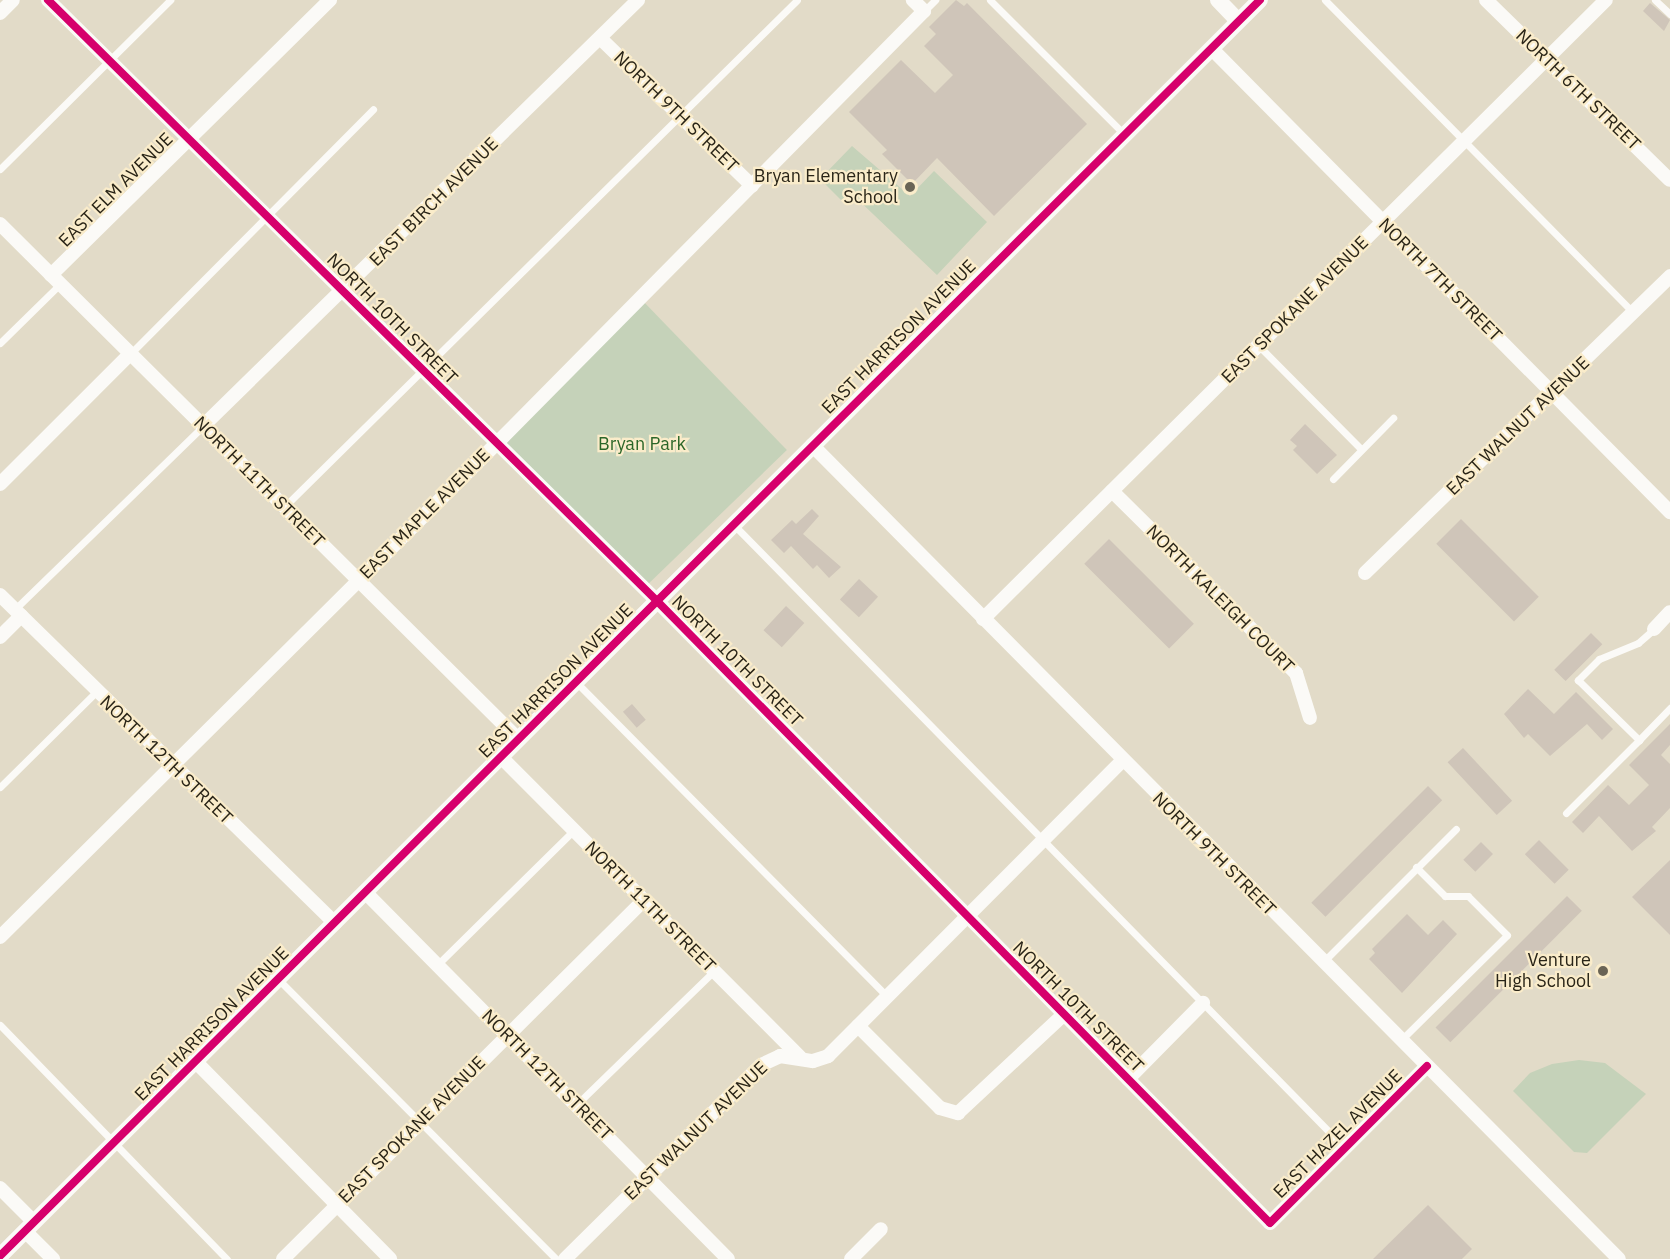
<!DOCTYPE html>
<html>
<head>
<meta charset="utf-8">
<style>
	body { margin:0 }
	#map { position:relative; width:1670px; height:1259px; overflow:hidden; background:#e2dbc8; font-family:"IBM Plex Sans",sans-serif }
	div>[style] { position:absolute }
	.green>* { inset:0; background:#c5d2b9; transform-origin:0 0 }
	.building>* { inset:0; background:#cfc5b9; transform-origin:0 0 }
	.service>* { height:7px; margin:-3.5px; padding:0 3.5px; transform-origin:3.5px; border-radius:3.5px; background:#fbfaf7 }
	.minor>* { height:14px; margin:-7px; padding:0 7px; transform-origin:7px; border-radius:7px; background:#fbfaf7 }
	.tertiary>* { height:16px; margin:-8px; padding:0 8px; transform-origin:8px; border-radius:8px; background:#fbfaf7 }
	.cycleway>* { height:8px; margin:-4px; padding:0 4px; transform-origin:4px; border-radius:4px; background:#d6006c }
	.dots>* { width:16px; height:16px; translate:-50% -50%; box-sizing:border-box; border:3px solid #faecca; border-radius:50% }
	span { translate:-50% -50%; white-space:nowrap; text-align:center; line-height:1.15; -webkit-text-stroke:4.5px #faecca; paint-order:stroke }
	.street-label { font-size:18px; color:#292417 }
	.poi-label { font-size:18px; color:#292417 }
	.right { translate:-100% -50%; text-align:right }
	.park-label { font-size:18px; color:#2b6628 }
</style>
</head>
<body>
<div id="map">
	<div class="green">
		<div style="clip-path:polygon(852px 146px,910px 196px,934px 171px,987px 222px,937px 275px,852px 194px,843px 202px,820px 179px)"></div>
		<div style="left:641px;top:299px;width:210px;height:205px;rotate:46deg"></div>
		<div style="clip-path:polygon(1579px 1060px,1605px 1063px,1646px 1094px,1587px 1153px,1574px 1152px,1513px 1091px,1530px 1073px,1552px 1064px)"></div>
	</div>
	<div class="building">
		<div style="clip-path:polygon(956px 0,964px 6px,967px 3px,1087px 124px,994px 216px,937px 158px,912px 184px,882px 154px,887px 150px,849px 112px,901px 60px,935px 93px,953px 75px,924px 46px,936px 34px,929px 27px)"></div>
		<div style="clip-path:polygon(1650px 3px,1670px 20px,1664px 31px,1643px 11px)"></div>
		<div style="clip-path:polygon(1305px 424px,1337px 455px,1317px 474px,1293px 450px,1297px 446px,1290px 440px)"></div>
		<div style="clip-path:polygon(812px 509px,819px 516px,803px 534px,841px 567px,829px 578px,817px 565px,813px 569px,791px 546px,784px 553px,771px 540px,792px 520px,796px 524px)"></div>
		<div style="left:1461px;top:519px;width:110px;height:35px;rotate:45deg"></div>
		<div style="left:1109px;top:539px;width:120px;height:35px;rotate:45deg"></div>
		<div style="left:859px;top:579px;width:26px;height:28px;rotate:43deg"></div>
		<div style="left:786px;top:606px;width:25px;height:33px;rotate:43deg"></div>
		<div style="left:1591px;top:633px;width:16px;height:52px;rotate:45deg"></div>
		<div style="clip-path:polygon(1528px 689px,1554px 714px,1576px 692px,1613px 729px,1602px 740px,1587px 724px,1550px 756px,1528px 734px,1524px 738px,1504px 714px)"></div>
		<div style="left:632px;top:704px;width:21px;height:12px;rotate:49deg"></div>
		<div style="clip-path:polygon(1670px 724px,1670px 745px,1661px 755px,1670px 764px,1670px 808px,1652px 827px,1656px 831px,1632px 851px,1599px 816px,1583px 833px,1572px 822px,1608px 785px,1629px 805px,1649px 785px,1629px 765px)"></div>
		<div style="left:1463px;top:748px;width:72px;height:21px;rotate:47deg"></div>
		<div style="left:1428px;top:786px;width:20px;height:165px;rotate:45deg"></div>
		<div style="left:1539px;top:840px;width:42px;height:20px;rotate:45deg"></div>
		<div style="left:1481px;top:842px;width:17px;height:25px;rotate:45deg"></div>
		<div style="clip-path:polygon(1670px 860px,1670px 935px,1632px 897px)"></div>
		<div style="left:1567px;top:896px;width:21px;height:186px;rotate:45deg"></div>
		<div style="clip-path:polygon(1407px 914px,1428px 935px,1443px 920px,1457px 934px,1402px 993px,1369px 959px,1375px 953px,1372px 949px)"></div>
		<div style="clip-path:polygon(1428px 1205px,1472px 1249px,1462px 1259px,1373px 1259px)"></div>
	</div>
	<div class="service">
		<div style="left:990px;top:0;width:190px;rotate:45deg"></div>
		<div style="left:1325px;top:0;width:438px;rotate:45.4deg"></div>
		<div style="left:1655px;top:0;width:21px;rotate:43deg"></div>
		<div style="left:924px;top:11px;width:16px;rotate:-45deg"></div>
		<div style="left:0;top:169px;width:240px;rotate:-44.8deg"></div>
		<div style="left:0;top:343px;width:84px;rotate:-44.5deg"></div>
		<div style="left:1259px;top:346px;width:145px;rotate:45.3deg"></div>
		<div style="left:130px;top:354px;width:345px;rotate:-45.2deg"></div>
		<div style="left:1333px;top:479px;width:86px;rotate:-45.5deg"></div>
		<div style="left:284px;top:507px;width:721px;rotate:-44.66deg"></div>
		<div style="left:733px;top:524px;width:874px;rotate:45.56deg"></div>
		<div style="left:15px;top:609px;width:262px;rotate:-44.2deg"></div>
		<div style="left:1654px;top:629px;width:21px;rotate:139deg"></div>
		<div style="left:1638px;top:643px;width:42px;rotate:157.7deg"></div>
		<div style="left:1599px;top:659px;width:30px;rotate:135deg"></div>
		<div style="left:1578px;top:680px;width:86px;rotate:44.5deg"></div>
		<div style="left:1639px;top:740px;width:45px;rotate:-45.9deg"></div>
		<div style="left:576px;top:682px;width:442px;rotate:45.3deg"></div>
		<div style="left:0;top:787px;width:136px;rotate:-44.7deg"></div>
		<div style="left:1566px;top:813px;width:103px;rotate:-45deg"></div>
		<div style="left:1323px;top:962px;width:188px;rotate:-45deg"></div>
		<div style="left:437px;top:965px;width:192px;rotate:-44.6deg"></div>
		<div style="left:278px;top:979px;width:395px;rotate:45.2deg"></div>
		<div style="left:0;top:1025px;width:326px;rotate:45.9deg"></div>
		<div style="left:1401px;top:1040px;width:149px;rotate:-44.7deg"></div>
		<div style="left:1507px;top:935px;width:55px;rotate:-135deg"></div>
		<div style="left:1468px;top:896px;width:23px;rotate:180deg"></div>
		<div style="left:1445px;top:896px;width:41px;rotate:-135deg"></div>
		<div style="left:576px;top:1105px;width:192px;rotate:-44.2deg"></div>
	</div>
	<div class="minor">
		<div style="left:48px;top:0;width:856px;rotate:44.62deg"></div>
		<div style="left:657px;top:601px;width:873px;rotate:45.42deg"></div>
		<div style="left:1270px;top:1223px;width:222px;rotate:-45deg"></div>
		<div style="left:1486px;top:0;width:257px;rotate:44.4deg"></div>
		<div style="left:0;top:13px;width:18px;rotate:-45deg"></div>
		<div style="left:600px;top:38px;width:212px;rotate:44.2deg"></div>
		<div style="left:1211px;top:48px;width:653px;rotate:45.31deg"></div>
		<div style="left:0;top:224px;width:730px;rotate:44.83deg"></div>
		<div style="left:51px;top:275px;width:392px;rotate:-44.6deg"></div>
		<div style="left:203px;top:426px;width:609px;rotate:-44.4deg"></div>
		<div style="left:812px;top:445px;width:1146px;rotate:45.25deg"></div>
		<div style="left:0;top:484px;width:184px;rotate:-45deg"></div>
		<div style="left:1112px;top:491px;width:259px;rotate:44.7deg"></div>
		<div style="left:1296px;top:673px;width:47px;rotate:72.7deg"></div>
		<div style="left:1365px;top:573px;width:426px;rotate:-44.2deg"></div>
		<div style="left:0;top:595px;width:469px;rotate:44.4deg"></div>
		<div style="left:983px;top:619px;width:878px;rotate:-44.82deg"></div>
		<div style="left:1654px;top:629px;width:23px;rotate:-47deg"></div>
		<div style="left:0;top:637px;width:30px;rotate:-45deg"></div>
		<div style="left:501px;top:757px;width:424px;rotate:45.1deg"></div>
		<div style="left:365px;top:892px;width:516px;rotate:45.31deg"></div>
		<div style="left:0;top:937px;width:699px;rotate:-44.83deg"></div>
		<div style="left:496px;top:444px;width:609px;rotate:-45.33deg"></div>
		<div style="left:924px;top:11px;width:16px;rotate:-135deg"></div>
		<div style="left:858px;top:1026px;width:116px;rotate:45deg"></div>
		<div style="left:940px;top:1108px;width:19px;rotate:16deg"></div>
		<div style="left:958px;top:1113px;width:144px;rotate:-43deg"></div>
		<div style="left:195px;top:1061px;width:278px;rotate:45.4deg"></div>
		<div style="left:1128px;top:1079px;width:107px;rotate:-45.4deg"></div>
		<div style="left:0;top:1188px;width:48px;rotate:45deg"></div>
		<div style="left:25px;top:1231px;width:40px;rotate:45deg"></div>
		<div style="left:283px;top:1259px;width:509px;rotate:-44.84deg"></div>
		<div style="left:565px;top:1259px;width:276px;rotate:-44.7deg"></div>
		<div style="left:761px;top:1065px;width:21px;rotate:-25deg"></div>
		<div style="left:780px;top:1056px;width:33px;rotate:9deg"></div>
		<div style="left:813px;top:1061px;width:16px;rotate:-18deg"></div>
		<div style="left:828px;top:1056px;width:416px;rotate:-45.1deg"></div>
		<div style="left:851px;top:1259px;width:42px;rotate:-45deg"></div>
	</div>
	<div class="tertiary">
		<div style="left:1218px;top:0;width:29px;rotate:46deg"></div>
		<div style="left:0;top:1256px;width:1779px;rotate:-44.91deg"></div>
	</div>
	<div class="cycleway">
		<div style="left:48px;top:0;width:856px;rotate:44.62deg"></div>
		<div style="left:657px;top:601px;width:873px;rotate:45.42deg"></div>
		<div style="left:1270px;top:1223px;width:222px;rotate:-45deg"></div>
		<div style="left:0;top:1256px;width:1779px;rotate:-44.91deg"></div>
	</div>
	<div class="dots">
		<div style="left:910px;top:187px;background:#6a6455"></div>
		<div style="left:1603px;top:971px;background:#6a6455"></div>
	</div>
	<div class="street-label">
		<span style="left:1578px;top:90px;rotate:44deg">NORTH 6TH STREET</span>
		<span style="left:676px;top:112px;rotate:44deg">NORTH 9TH STREET</span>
		<span style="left:116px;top:190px;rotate:-45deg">EAST ELM AVENUE</span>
		<span style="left:434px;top:202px;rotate:-45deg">EAST BIRCH AVENUE</span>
		<span style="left:1440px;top:280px;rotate:45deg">NORTH 7TH STREET</span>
		<span style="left:1295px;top:310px;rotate:-45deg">EAST SPOKANE AVENUE</span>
		<span style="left:392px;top:319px;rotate:45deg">NORTH 10TH STREET</span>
		<span style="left:899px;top:337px;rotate:-45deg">EAST HARRISON AVENUE</span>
		<span style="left:1518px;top:426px;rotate:-44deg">EAST WALNUT AVENUE</span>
		<span style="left:259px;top:482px;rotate:45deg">NORTH 11TH STREET</span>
		<span style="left:425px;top:514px;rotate:-45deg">EAST MAPLE AVENUE</span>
		<span style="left:1220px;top:599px;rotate:45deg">NORTH KALEIGH COURT</span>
		<span style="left:737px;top:661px;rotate:45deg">NORTH 10TH STREET</span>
		<span style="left:556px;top:681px;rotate:-45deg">EAST HARRISON AVENUE</span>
		<span style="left:166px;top:760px;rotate:44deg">NORTH 12TH STREET</span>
		<span style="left:1214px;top:854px;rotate:45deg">NORTH 9TH STREET</span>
		<span style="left:650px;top:907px;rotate:45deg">NORTH 11TH STREET</span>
		<span style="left:1078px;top:1007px;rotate:45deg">NORTH 10TH STREET</span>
		<span style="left:212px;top:1024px;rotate:-45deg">EAST HARRISON AVENUE</span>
		<span style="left:547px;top:1075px;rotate:45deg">NORTH 12TH STREET</span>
		<span style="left:412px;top:1130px;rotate:-45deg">EAST SPOKANE AVENUE</span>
		<span style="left:696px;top:1131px;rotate:-44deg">EAST WALNUT AVENUE</span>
		<span style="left:1338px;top:1134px;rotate:-45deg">EAST HAZEL AVENUE</span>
	</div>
	<div class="poi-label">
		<span class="right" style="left:898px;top:187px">Bryan Elementary<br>School</span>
		<span class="right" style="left:1591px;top:971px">Venture<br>High School</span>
	</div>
	<div class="park-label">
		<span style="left:642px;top:444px">Bryan Park</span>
	</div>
</div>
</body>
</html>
